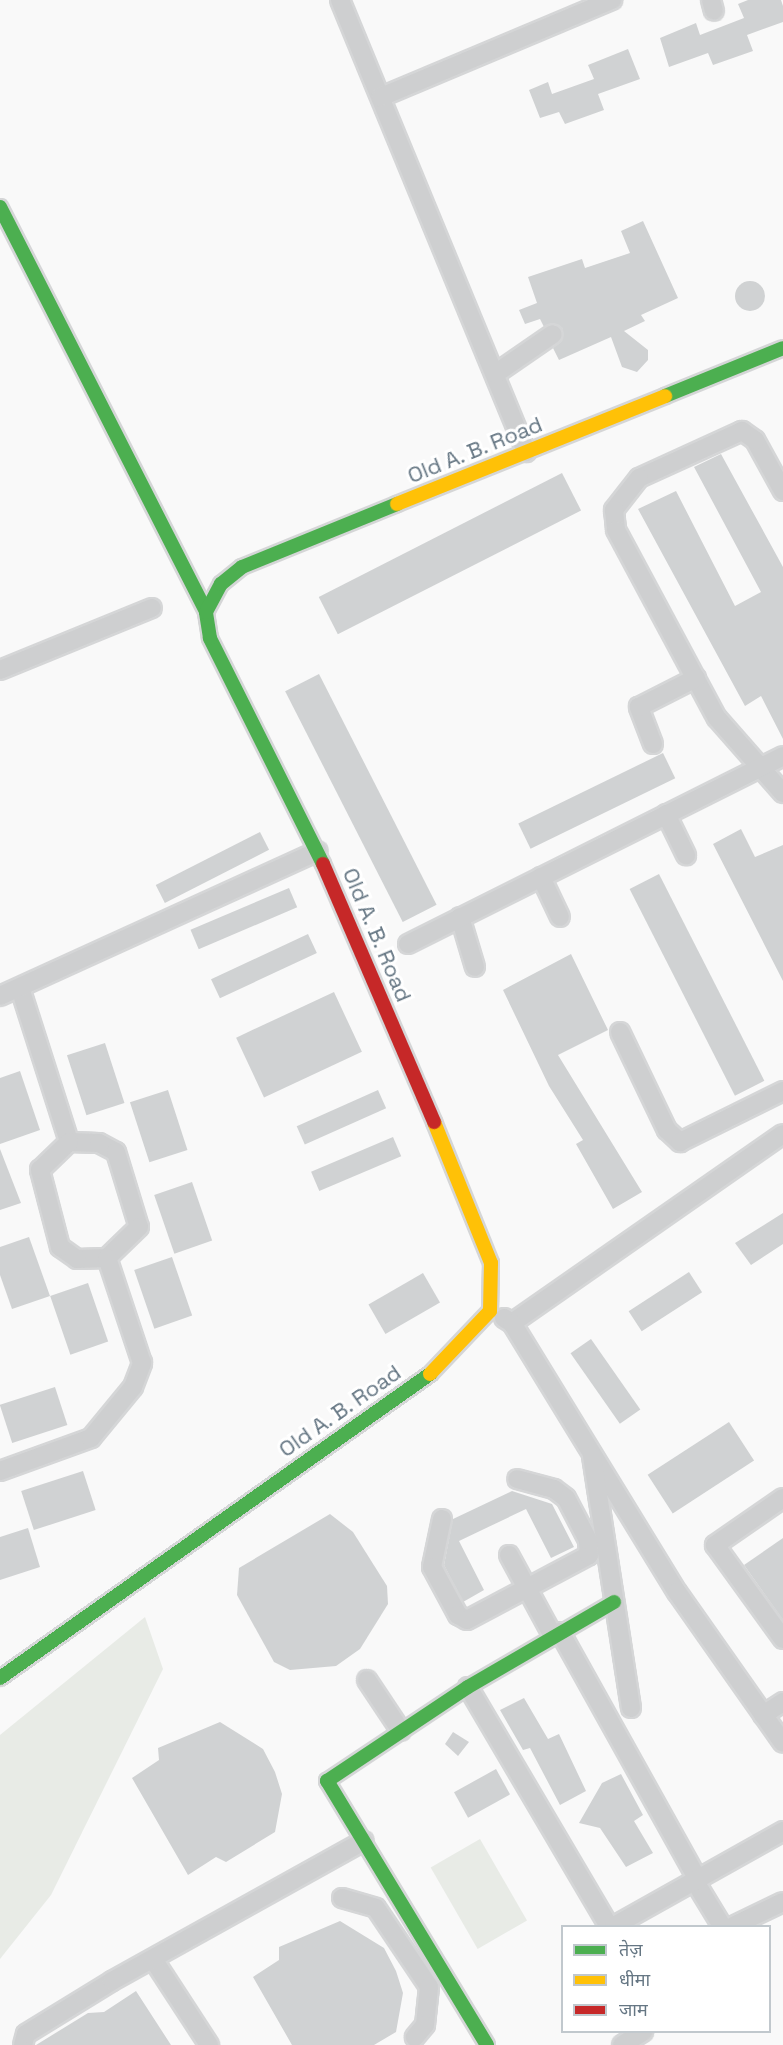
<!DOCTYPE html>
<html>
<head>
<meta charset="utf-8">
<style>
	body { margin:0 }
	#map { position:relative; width:783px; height:2045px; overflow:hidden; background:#f9f9f9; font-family:"Space Grotesk","Noto Sans Devanagari",sans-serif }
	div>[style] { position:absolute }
	.green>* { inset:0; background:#e8ebe6; transform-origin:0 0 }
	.building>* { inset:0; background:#d0d2d3; transform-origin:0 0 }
	.round { border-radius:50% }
	.roads { filter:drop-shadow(2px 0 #d5d6d7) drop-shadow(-2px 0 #d5d6d7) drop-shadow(0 2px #d5d6d7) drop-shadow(0 -2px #d5d6d7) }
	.street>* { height:18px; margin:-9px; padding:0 9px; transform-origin:9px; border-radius:9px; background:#cecfd0 }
	.fast>* { height:14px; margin:-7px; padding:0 7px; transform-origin:7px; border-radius:7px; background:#4caf50 }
	.slow>* { height:14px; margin:-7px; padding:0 7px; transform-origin:7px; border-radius:7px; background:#ffc107 }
	.jam>* { height:14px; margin:-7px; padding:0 7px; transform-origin:7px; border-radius:7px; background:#c62828 }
	span { translate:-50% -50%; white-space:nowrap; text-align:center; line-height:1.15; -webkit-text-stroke:6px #fff; paint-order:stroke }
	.street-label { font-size:22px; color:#657683 }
	.legend { position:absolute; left:561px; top:1925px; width:210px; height:108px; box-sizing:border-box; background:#fff; border:2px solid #c1c8cd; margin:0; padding:8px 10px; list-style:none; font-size:18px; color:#657683 }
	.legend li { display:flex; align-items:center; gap:12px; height:30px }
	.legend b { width:30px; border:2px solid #c1c8cd }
</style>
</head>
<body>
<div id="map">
	<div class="green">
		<div style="clip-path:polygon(145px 1617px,163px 1669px,51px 1895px,0 1959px,0 1735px)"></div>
		<div style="left:480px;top:1839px;width:94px;height:57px;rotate:60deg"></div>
	</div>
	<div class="building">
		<div style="clip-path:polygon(748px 0,781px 0,783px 6px,783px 22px,747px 35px,753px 51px,713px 65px,708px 53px,669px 67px,660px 38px,696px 23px,700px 35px,744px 18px,738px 4px)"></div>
		<div style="clip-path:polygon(628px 49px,640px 79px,598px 94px,604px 110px,565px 124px,559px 112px,540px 118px,529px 90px,548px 82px,552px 94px,594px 79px,588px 65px)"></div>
		<div style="clip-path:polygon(643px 221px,678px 298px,641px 315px,645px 321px,624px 331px,648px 350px,648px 360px,637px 372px,622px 367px,611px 337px,559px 360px,553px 348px,563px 338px,562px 327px,544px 327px,540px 319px,525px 324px,519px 310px,537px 303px,528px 277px,582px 259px,585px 268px,630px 253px,621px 231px)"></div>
		<div class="round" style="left:735px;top:281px;width:30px;height:30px"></div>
		<div style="clip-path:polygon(721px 454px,783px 567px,783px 739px,761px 696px,745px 706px,638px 509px,676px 491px,735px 606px,761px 592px,694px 467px)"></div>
		<div style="left:562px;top:473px;width:42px;height:273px;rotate:63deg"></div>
		<div style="left:319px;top:674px;width:259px;height:38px;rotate:63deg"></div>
		<div style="left:663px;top:753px;width:28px;height:161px;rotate:64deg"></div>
		<div style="clip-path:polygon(741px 829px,755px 857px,783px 845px,783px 981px,713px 844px)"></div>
		<div style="left:260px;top:832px;width:20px;height:117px;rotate:63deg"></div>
		<div style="left:659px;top:874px;width:232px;height:33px;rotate:63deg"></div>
		<div style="left:289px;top:888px;width:21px;height:107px;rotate:67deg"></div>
		<div style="left:308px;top:934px;width:21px;height:107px;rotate:65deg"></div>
		<div style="clip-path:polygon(571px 954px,608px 1030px,558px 1055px,642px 1192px,613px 1209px,576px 1144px,583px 1140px,549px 1086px,503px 990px)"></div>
		<div style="left:334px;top:992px;width:66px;height:108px;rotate:65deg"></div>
		<div style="left:105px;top:1043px;width:63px;height:40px;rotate:72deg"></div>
		<div style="clip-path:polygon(20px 1071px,40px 1130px,0 1144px,0 1078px)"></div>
		<div style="left:168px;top:1090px;width:63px;height:40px;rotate:72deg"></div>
		<div style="left:378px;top:1090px;width:20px;height:89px;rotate:66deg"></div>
		<div style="left:393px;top:1137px;width:21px;height:89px;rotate:67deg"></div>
		<div style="clip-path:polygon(0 1149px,21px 1203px,0 1210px)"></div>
		<div style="left:192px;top:1182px;width:62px;height:40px;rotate:71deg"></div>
		<div style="clip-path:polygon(783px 1213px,783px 1244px,751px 1265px,735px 1243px)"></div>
		<div style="clip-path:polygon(29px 1237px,50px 1296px,12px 1309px,0 1275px,0 1247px)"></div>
		<div style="left:172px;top:1257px;width:62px;height:40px;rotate:71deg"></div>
		<div style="left:689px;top:1272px;width:24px;height:72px;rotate:57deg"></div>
		<div style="left:423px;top:1273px;width:34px;height:63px;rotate:60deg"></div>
		<div style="left:88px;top:1283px;width:62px;height:40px;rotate:71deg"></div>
		<div style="left:591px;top:1339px;width:86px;height:25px;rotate:55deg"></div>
		<div style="left:55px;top:1387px;width:40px;height:58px;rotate:72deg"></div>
		<div style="left:729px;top:1422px;width:46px;height:97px;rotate:57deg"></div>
		<div style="left:83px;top:1471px;width:41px;height:65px;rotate:72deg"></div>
		<div style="clip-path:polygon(512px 1491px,552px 1504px,574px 1547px,551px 1558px,526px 1509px,459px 1541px,484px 1590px,463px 1602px,444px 1565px,453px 1519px)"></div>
		<div style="clip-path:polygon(330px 1514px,353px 1532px,387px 1586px,388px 1604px,360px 1649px,336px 1666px,290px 1670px,274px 1662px,237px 1595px,239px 1568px)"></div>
		<div style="clip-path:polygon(28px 1528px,40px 1567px,0 1580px,0 1537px)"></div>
		<div style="clip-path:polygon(783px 1538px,783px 1620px,744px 1565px)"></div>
		<div style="clip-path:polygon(524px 1698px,548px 1739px,559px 1734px,586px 1791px,560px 1805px,530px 1748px,523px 1750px,500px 1710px)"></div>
		<div style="clip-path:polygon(220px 1722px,263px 1749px,275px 1772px,282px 1794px,275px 1832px,226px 1862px,216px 1857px,188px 1875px,132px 1778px,159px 1760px,158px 1748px)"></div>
		<div style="clip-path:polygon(453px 1732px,469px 1742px,458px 1756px,445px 1744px)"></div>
		<div style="left:496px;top:1769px;width:29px;height:48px;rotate:61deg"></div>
		<div style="clip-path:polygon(621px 1774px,643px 1815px,634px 1821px,653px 1853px,626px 1867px,600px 1828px,579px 1823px,602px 1783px)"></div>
		<div style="clip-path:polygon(340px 1921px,384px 1948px,396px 1971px,403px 1993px,396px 2032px,374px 2045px,292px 2045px,253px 1977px,279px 1960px,279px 1947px)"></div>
		<div style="clip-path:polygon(136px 1991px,171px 2045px,36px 2045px,88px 2013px,104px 2012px)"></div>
	</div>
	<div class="roads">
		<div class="street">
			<div style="left:340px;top:0;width:489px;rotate:67.6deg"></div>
			<div style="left:711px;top:0;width:11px;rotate:75deg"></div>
			<div style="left:381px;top:97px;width:251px;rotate:-22.8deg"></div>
			<div style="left:495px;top:374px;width:70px;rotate:-34.6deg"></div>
			<div style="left:783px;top:491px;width:58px;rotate:-118.8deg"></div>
			<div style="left:755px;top:440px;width:16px;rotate:-145deg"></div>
			<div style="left:742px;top:431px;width:113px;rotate:155.5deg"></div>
			<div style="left:639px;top:478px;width:41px;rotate:128deg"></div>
			<div style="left:614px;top:510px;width:20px;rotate:84deg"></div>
			<div style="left:616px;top:530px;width:213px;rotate:61.8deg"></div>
			<div style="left:717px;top:718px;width:100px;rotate:48.7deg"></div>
			<div style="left:0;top:670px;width:164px;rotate:-22.2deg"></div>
			<div style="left:653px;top:744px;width:40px;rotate:-111deg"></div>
			<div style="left:639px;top:707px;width:64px;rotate:-27deg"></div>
			<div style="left:666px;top:814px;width:46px;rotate:64deg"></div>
			<div style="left:541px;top:877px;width:44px;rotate:64.6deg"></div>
			<div style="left:460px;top:917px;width:52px;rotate:73.3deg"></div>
			<div style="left:408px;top:944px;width:419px;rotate:-26.6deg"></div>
			<div style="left:20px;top:988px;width:162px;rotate:72.3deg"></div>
			<div style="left:0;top:996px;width:349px;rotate:-24.5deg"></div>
			<div style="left:620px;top:1032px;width:109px;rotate:64.4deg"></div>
			<div style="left:667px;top:1130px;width:18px;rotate:43deg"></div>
			<div style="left:680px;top:1142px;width:115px;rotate:-26.3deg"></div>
			<div style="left:69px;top:1142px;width:30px;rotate:2deg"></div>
			<div style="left:99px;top:1143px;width:19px;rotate:28deg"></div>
			<div style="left:116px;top:1152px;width:78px;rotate:73deg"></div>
			<div style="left:139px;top:1227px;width:45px;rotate:135.9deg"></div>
			<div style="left:107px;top:1258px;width:30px;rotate:178deg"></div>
			<div style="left:77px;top:1259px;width:21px;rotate:-145deg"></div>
			<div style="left:60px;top:1247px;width:80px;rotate:-104.6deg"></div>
			<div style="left:40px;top:1170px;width:40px;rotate:-44deg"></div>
			<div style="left:504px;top:1318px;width:9px;rotate:32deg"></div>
			<div style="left:512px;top:1323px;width:330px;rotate:-34.9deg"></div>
			<div style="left:512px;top:1323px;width:316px;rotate:58.5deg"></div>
			<div style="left:677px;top:1592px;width:184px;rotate:54.9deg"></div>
			<div style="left:592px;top:1456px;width:255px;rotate:81.2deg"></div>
			<div style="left:0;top:1471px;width:97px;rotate:-19.9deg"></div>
			<div style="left:91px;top:1438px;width:66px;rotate:-50.5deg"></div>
			<div style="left:133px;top:1387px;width:26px;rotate:-69deg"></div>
			<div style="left:142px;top:1363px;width:111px;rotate:-108.4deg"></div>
			<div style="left:783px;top:1498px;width:83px;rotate:145.3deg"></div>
			<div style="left:715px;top:1545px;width:116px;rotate:54.1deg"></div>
			<div style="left:442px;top:1519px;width:49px;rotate:101.8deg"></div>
			<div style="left:432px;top:1567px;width:55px;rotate:61.6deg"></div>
			<div style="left:458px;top:1615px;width:10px;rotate:29deg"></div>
			<div style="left:467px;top:1620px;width:138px;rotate:-28deg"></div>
			<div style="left:589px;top:1555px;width:15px;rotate:-94deg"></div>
			<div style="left:588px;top:1540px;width:47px;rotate:-117.6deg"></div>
			<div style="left:566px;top:1498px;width:15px;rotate:-143deg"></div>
			<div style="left:554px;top:1489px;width:38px;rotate:-165deg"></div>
			<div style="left:509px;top:1555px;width:92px;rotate:61.5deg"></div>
			<div style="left:560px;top:1632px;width:282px;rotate:60.9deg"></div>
			<div style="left:367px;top:1680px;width:61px;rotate:56.3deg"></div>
			<div style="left:468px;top:1687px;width:277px;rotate:59.5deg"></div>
			<div style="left:763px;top:1715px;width:24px;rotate:-33deg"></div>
			<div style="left:694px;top:1880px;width:54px;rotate:58.7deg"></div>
			<div style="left:342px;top:1898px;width:35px;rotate:16deg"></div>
			<div style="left:376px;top:1908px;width:95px;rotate:56.1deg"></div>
			<div style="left:429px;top:1987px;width:38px;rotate:96deg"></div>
			<div style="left:425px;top:2025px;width:16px;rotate:130deg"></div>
			<div style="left:614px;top:1926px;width:194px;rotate:-29.3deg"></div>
			<div style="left:733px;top:1926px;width:55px;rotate:-25.6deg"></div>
			<div style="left:153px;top:1959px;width:103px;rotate:56.9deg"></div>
			<div style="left:23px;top:2045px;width:11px;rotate:-75deg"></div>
			<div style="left:26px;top:2034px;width:101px;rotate:-31.6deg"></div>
			<div style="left:112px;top:1981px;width:288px;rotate:-29.1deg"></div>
			<div style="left:622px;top:2045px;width:25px;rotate:-32deg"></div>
		</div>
		<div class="fast">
			<div style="left:0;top:207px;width:454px;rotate:63deg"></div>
			<div style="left:665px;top:396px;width:127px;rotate:-22.1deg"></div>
			<div style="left:323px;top:864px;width:253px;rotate:-116.6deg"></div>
			<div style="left:210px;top:638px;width:26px;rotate:-99deg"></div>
			<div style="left:206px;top:612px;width:32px;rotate:-62deg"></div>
			<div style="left:221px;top:584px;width:27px;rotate:-39deg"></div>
			<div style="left:242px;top:567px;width:167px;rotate:-22.1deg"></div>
			<div style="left:0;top:1678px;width:527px;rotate:-35.26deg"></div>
			<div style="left:487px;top:2045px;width:309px;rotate:-121.2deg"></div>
			<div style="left:327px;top:1781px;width:169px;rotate:-33.7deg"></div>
			<div style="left:468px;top:1687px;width:169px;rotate:-30.2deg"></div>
		</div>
		<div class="slow">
			<div style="left:397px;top:504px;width:289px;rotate:-21.9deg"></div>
			<div style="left:430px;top:1374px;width:87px;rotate:-46.4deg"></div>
			<div style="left:490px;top:1311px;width:48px;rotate:-88.8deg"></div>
			<div style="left:491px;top:1263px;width:152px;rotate:-112deg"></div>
		</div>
		<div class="jam">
			<div style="left:323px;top:864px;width:281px;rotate:66.7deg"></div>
		</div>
	</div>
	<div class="street-label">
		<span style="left:475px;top:450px;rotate:-22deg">Old A. B. Road</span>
		<span style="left:377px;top:935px;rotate:67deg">Old A. B. Road</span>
		<span style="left:340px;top:1411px;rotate:-35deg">Old A. B. Road</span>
	</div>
	<ul class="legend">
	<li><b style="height:8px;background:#4caf50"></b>तेज़</li>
	<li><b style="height:8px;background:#ffc107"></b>धीमा</li>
	<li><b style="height:8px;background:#c62828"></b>जाम</li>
	</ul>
</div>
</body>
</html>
